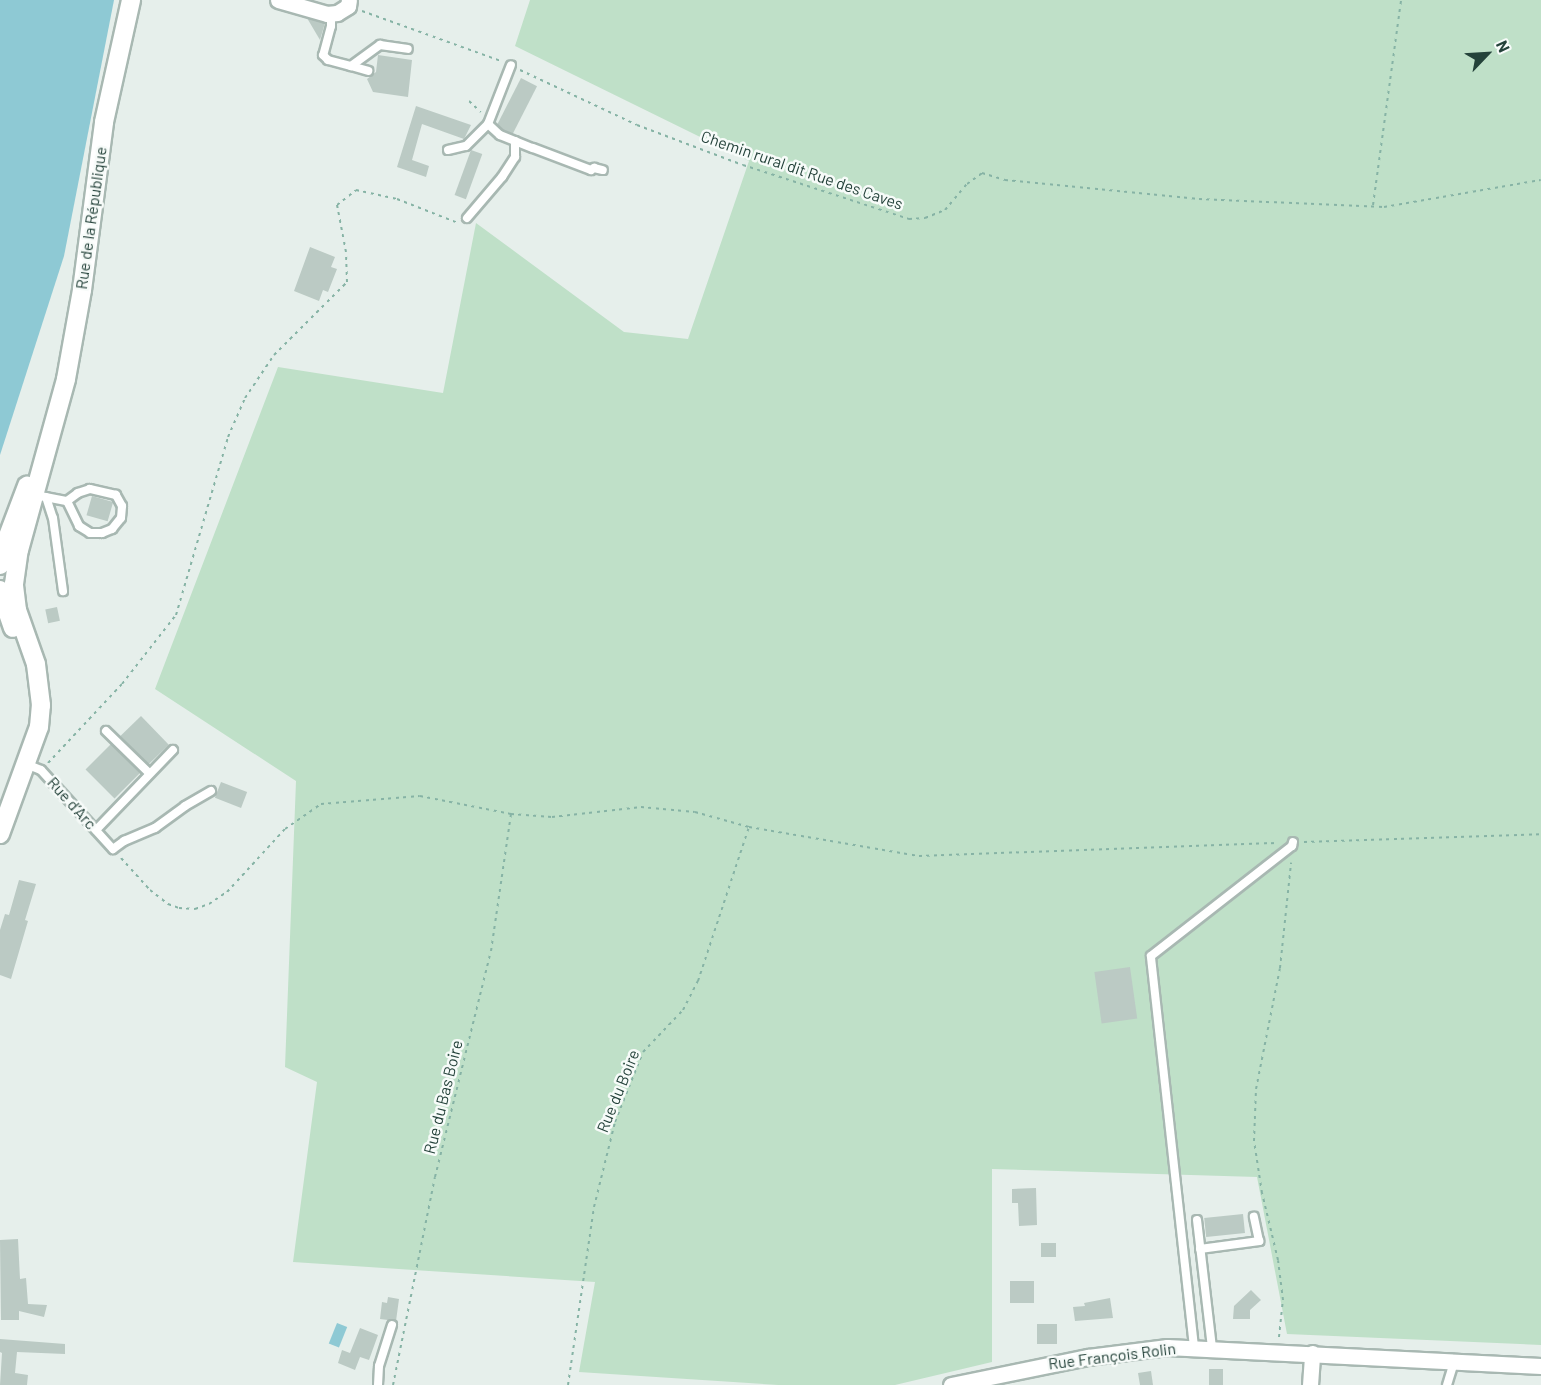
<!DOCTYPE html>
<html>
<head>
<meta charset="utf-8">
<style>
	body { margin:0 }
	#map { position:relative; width:1541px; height:1385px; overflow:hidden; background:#e6efeb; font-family:Barlow,sans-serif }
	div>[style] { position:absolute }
	.green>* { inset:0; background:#bfe0c8 }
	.water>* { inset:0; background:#8ec9d4; transform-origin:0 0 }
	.building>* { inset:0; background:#bbcac4; transform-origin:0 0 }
	.path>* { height:2px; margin-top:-1px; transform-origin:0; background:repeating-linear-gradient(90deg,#86b3a5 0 3px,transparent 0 7.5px) }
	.roads { filter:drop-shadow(2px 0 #a8b8b2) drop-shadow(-2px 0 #a8b8b2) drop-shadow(0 2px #a8b8b2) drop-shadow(0 -2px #a8b8b2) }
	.lane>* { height:8px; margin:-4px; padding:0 4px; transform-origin:4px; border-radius:4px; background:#fff }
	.street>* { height:15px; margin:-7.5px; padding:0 7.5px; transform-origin:7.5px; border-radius:7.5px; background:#fff }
	.secondary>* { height:18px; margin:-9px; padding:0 9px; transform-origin:9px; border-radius:9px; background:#fff }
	span { translate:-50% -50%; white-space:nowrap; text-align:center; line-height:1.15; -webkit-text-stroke:5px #f7fbf9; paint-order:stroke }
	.street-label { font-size:16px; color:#24423a }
	.north { position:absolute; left:1457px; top:24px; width:60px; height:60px; -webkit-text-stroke:4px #f7fbf9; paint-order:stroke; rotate:65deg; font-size:16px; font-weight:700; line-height:24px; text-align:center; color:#24423a }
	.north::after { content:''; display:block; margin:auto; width:21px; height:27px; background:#24423a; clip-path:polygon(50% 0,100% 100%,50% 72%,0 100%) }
</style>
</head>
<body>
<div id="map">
	<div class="green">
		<div style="clip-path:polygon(530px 0,1541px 0,1541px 1345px,1287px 1334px,1257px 1177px,992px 1169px,992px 1362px,895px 1385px,778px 1385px,579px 1372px,595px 1282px,293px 1262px,317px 1082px,285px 1067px,296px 781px,155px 689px,278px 367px,443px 393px,476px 223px,624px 332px,688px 339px,749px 161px,515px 46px)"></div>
	</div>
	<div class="water">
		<div style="clip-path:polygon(0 0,114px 0,64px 256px,0 455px)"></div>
		<div style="left:337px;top:1323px;width:11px;height:22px;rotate:22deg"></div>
	</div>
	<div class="building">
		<div style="clip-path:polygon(307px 18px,325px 23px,320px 40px)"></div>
		<div style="clip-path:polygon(378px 55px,412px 60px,408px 97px,373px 92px,367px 79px,376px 72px)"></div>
		<div style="left:521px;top:78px;width:18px;height:54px;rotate:27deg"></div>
		<div style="clip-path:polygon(416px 106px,471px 125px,464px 139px,422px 124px,412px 160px,429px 166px,426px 177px,397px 167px)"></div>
		<div style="left:471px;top:150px;width:12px;height:48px;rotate:20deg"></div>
		<div style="clip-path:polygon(310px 247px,335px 257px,331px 267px,337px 269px,328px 292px,323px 290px,319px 301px,294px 291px)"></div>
		<div style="left:92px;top:496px;width:22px;height:20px;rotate:16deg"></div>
		<div style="left:57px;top:607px;width:14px;height:12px;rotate:78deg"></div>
		<div style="left:141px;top:716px;width:40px;height:29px;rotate:46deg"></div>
		<div style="left:111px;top:744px;width:41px;height:36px;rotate:45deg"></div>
		<div style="left:221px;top:782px;width:28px;height:17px;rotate:21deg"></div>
		<div style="clip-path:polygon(19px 880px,36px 884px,25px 920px,28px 921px,11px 979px,0 975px,0 930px,5px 914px,9px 915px)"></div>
		<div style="left:1130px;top:967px;width:52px;height:36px;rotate:82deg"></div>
		<div style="clip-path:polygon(1036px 1188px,1037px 1225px,1019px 1226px,1018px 1203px,1012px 1203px,1012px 1189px)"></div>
		<div style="left:1243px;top:1214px;width:19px;height:39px;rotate:84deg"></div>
		<div style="clip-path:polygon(18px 1239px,20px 1279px,26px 1278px,28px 1304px,47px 1305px,44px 1317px,19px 1311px,19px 1320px,1px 1320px,0 1240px)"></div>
		<div style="left:1041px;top:1243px;width:15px;height:14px"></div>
		<div style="left:1010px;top:1281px;width:24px;height:22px"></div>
		<div style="clip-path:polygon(1251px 1290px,1261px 1300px,1250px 1310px,1250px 1319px,1233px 1319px,1234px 1306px)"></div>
		<div style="clip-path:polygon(388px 1297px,399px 1299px,396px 1321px,380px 1319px,382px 1302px,387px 1303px)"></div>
		<div style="clip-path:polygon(1110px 1298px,1113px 1318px,1075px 1321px,1073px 1307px,1085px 1306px,1084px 1303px)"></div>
		<div style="left:1037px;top:1324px;width:20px;height:20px"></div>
		<div style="clip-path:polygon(360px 1328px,378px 1335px,369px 1360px,360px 1357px,355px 1370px,338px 1363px,342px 1350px,350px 1353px)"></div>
		<div style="clip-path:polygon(0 1339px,65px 1344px,65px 1354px,17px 1352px,15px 1373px,28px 1375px,27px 1385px,0 1385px,2px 1353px,0 1352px)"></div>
		<div style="left:1223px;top:1369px;width:16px;height:14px;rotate:90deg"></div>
		<div style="clip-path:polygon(1151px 1371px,1153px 1385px,1140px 1385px,1138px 1373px)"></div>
	</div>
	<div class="path">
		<div style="left:362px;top:11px;width:148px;rotate:19.8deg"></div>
		<div style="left:520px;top:70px;width:129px;rotate:25.2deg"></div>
		<div style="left:637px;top:125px;width:113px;rotate:20.7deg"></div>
		<div style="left:743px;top:165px;width:175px;rotate:18deg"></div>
		<div style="left:909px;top:219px;width:16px;rotate:-4deg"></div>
		<div style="left:925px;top:218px;width:22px;rotate:-22deg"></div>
		<div style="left:945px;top:210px;width:34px;rotate:-50deg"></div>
		<div style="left:967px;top:184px;width:19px;rotate:-36deg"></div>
		<div style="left:982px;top:173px;width:24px;rotate:17deg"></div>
		<div style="left:1005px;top:180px;width:195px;rotate:5.6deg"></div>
		<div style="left:1199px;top:199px;width:185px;rotate:2.5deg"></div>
		<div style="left:1384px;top:207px;width:159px;rotate:-9.8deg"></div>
		<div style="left:469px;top:101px;width:16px;rotate:43deg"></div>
		<div style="left:1373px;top:205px;width:207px;rotate:-82.2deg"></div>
		<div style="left:48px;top:763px;width:108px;rotate:-46.9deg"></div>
		<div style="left:122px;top:684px;width:88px;rotate:-52deg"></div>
		<div style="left:176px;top:615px;width:185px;rotate:-73.7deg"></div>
		<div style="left:228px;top:437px;width:43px;rotate:-66.4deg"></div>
		<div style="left:245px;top:398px;width:52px;rotate:-56deg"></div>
		<div style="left:274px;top:355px;width:103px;rotate:-45deg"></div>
		<div style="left:347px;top:282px;width:30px;rotate:-92deg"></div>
		<div style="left:346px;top:252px;width:48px;rotate:-100.8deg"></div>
		<div style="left:337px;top:205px;width:24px;rotate:-38deg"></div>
		<div style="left:356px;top:190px;width:42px;rotate:12.4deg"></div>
		<div style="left:397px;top:199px;width:66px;rotate:21.5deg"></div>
		<div style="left:1304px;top:842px;width:237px;rotate:-1.9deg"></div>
		<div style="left:121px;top:858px;width:43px;rotate:47.8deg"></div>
		<div style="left:150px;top:890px;width:23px;rotate:38deg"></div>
		<div style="left:168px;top:904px;width:12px;rotate:20deg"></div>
		<div style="left:179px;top:908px;width:16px;rotate:4deg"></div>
		<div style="left:195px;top:909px;width:15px;rotate:-20deg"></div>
		<div style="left:209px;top:904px;width:22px;rotate:-34deg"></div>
		<div style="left:227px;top:892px;width:86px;rotate:-47.4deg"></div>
		<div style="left:285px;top:829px;width:44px;rotate:-34.8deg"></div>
		<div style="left:321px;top:804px;width:99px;rotate:-4.6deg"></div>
		<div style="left:420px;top:796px;width:93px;rotate:11.2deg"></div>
		<div style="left:511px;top:814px;width:41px;rotate:4.2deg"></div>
		<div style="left:552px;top:817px;width:90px;rotate:-6.4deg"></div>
		<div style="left:641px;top:807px;width:54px;rotate:5.3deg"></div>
		<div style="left:695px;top:812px;width:56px;rotate:15.5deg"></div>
		<div style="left:749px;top:827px;width:172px;rotate:9.7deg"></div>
		<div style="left:919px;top:856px;width:358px;rotate:-2.1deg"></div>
		<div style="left:1279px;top:1337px;width:37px;rotate:-84deg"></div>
		<div style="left:1283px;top:1300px;width:40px;rotate:-97.1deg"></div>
		<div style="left:1278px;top:1260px;width:69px;rotate:-103.4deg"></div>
		<div style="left:1262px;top:1193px;width:53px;rotate:-98.7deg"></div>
		<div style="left:1254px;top:1141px;width:52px;rotate:-87.8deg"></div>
		<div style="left:1256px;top:1089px;width:123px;rotate:-78.8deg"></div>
		<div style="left:1280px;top:968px;width:106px;rotate:-84deg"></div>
		<div style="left:393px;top:1385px;width:212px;rotate:-78.6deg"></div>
		<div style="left:435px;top:1177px;width:233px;rotate:-76.1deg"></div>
		<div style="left:491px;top:951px;width:138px;rotate:-81.7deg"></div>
		<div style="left:568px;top:1385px;width:180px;rotate:-81.7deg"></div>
		<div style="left:594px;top:1207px;width:88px;rotate:-76.1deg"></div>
		<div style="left:615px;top:1122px;width:75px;rotate:-68.2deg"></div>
		<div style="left:643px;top:1052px;width:58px;rotate:-46.4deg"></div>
		<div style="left:683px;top:1010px;width:33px;rotate:-63deg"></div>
		<div style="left:698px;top:981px;width:162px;rotate:-71.7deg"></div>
	</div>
	<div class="roads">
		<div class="lane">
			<div style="left:331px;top:13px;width:13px;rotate:90deg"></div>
			<div style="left:331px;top:26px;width:30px;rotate:105deg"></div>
			<div style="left:323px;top:55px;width:7px;rotate:45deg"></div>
			<div style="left:328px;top:60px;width:24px;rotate:15deg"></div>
			<div style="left:351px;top:66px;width:36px;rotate:-36deg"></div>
			<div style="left:380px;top:45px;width:28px;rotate:8deg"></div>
			<div style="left:351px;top:66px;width:18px;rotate:16deg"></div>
			<div style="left:488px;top:124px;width:16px;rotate:43deg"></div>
			<div style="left:500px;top:135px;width:35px;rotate:22deg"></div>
			<div style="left:533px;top:148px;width:62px;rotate:20.8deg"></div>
			<div style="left:591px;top:170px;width:4px;rotate:-34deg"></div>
			<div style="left:594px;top:168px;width:9px;rotate:13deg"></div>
			<div style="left:448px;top:150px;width:18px;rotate:-13deg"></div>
			<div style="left:466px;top:146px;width:31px;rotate:-45deg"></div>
			<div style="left:488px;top:124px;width:63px;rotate:-68.7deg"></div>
			<div style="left:467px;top:218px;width:54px;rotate:-49.5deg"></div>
			<div style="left:502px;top:177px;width:24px;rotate:-57deg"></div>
			<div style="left:515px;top:157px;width:16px;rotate:-90deg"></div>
			<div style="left:35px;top:495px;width:33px;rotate:11deg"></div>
			<div style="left:67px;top:501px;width:28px;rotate:64deg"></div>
			<div style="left:79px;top:526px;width:13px;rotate:32deg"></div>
			<div style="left:90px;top:533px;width:12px"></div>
			<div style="left:102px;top:533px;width:11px;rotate:-22deg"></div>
			<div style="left:112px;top:529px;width:14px;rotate:-51deg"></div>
			<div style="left:121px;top:518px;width:12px;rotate:-85deg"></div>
			<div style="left:122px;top:506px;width:13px;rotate:-119deg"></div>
			<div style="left:116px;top:495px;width:27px;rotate:-167deg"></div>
			<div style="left:90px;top:489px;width:13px;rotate:162deg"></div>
			<div style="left:78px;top:493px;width:14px;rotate:144deg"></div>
			<div style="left:46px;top:497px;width:22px;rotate:72deg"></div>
			<div style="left:53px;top:518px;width:74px;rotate:82.2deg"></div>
			<div style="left:106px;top:731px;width:60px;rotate:44.3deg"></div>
			<div style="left:26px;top:764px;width:16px;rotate:22deg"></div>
			<div style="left:41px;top:770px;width:107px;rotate:47.7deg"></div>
			<div style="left:113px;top:849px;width:14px;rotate:-36deg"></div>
			<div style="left:124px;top:841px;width:34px;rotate:-23deg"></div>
			<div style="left:155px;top:828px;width:37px;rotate:-36deg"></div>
			<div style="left:185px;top:806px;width:30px;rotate:-30deg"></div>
			<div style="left:96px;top:830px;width:111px;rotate:-46.1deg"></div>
			<div style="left:1197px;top:1220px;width:129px;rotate:83.3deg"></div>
			<div style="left:1200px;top:1249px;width:60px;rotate:-7.7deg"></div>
			<div style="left:1259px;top:1241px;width:25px;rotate:-102deg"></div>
			<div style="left:1194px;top:1347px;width:393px;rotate:-96.3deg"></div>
			<div style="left:1151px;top:956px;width:179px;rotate:-38deg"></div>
			<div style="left:1292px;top:846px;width:4px;rotate:-76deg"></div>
			<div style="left:378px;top:1385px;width:19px;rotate:-87deg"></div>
			<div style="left:379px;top:1366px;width:43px;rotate:-72.4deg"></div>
			<div style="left:1447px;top:1385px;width:24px;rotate:-73deg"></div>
		</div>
		<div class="street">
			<div style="left:278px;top:0;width:51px;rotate:15.9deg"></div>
			<div style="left:327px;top:14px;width:10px;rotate:-6deg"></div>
			<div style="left:337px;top:13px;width:13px;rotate:-32deg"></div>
			<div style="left:348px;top:6px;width:6px;rotate:-81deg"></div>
			<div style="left:951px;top:1385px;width:140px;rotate:-11.6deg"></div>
			<div style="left:1088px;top:1357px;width:80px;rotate:-7.2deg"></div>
			<div style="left:1167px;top:1347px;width:374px;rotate:2.9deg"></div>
			<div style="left:1310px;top:1385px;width:32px;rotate:-86deg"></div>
		</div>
		<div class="secondary">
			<div style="left:0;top:565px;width:13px;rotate:-81deg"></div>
			<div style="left:2px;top:552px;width:71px;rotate:-69.3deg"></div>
			<div style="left:0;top:590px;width:40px;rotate:71.1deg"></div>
			<div style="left:0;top:834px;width:114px;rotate:-70deg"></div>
			<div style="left:39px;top:727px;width:22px;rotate:-85deg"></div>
			<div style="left:41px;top:705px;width:41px;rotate:-97deg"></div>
			<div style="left:36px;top:664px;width:57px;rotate:-109.4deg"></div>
			<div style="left:17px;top:610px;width:26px;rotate:-97deg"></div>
			<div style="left:14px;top:584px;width:34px;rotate:-82deg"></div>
			<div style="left:19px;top:550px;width:177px;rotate:-74.6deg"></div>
			<div style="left:66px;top:379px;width:90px;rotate:-79.8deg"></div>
			<div style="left:82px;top:290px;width:169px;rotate:-82.5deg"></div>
			<div style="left:104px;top:122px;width:125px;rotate:-77.5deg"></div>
		</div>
	</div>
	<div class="street-label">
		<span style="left:802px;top:170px;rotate:19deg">Chemin rural dit Rue des Caves</span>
		<span style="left:91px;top:218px;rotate:-82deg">Rue de la République</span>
		<span style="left:72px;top:803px;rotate:48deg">Rue d’Arc</span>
		<span style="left:618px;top:1091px;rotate:-68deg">Rue du Boire</span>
		<span style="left:443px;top:1097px;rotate:-76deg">Rue du Bas Boire</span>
		<span style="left:1112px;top:1356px;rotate:-7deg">Rue François Rolin</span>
	</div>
	<div class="north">N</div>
</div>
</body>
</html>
